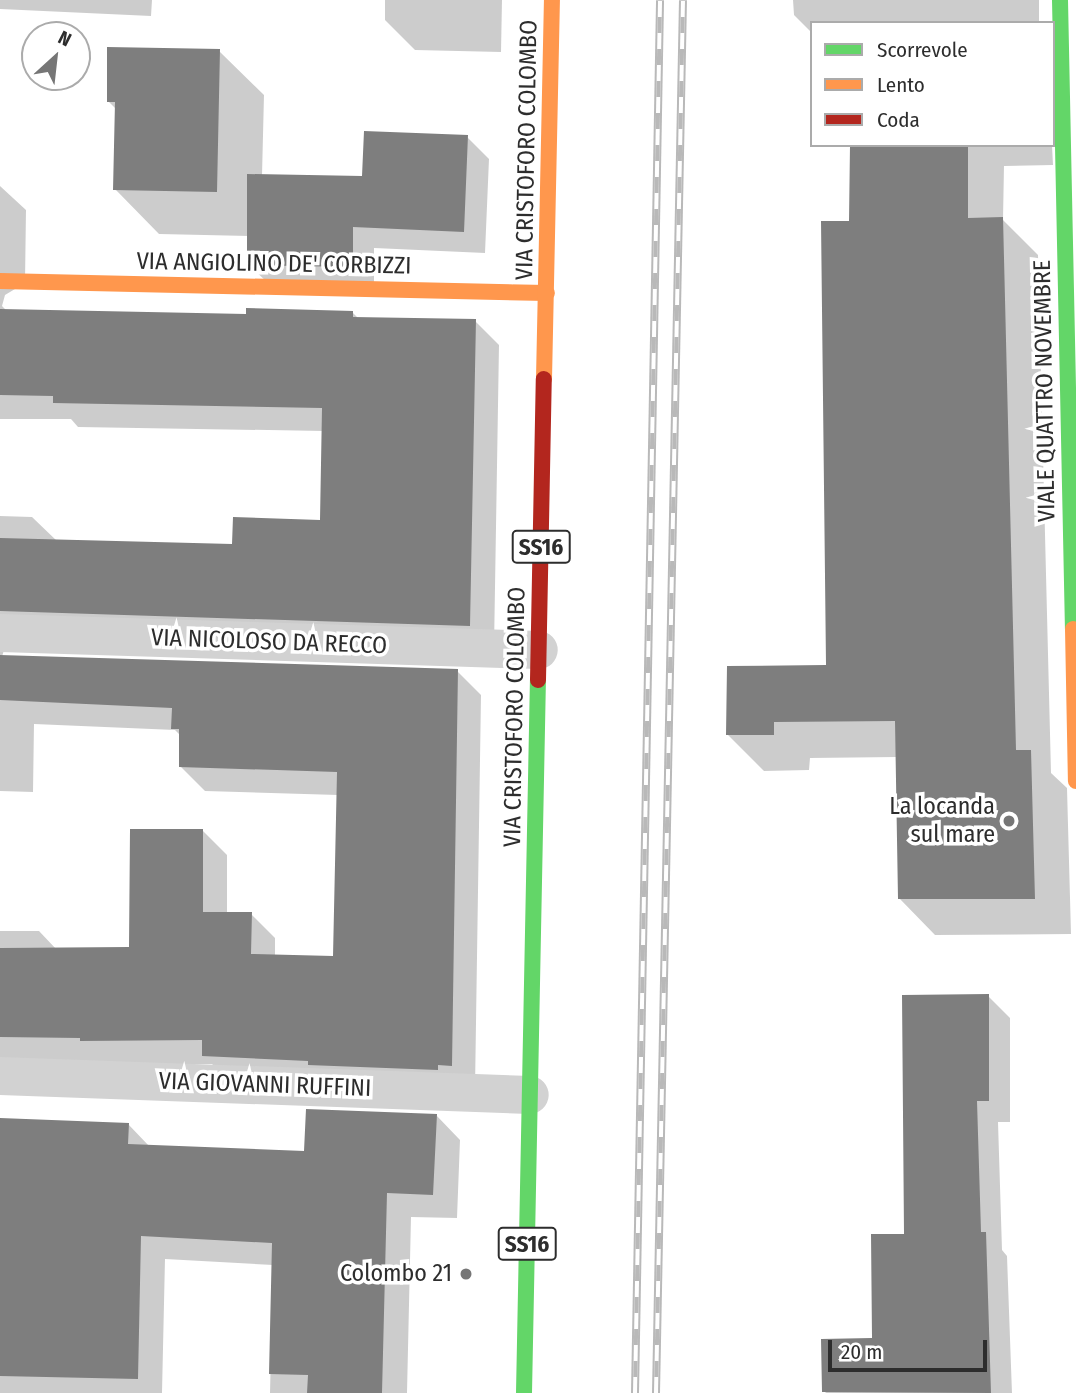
<!DOCTYPE html>
<html>
<head>
<meta charset="utf-8">
<style>
	body { margin:0 }
	#map { position:relative; width:1076px; height:1393px; overflow:hidden; background:#fff; font-family:"Fira Sans Condensed",sans-serif }
	div>[style] { position:absolute }
	.shadow>* { inset:0; background:#0003 }
	.building>* { inset:0; background:#7e7e7e }
	.street>* { height:38px; margin:-19px; padding:0 19px; transform-origin:19px; border-radius:19px; background:#d2d2d2 }
	.fast>* { height:16px; margin:-8px; padding:0 8px; transform-origin:8px; border-radius:8px; background:#63d668 }
	.slow>* { height:16px; margin:-8px; padding:0 8px; transform-origin:8px; border-radius:8px; background:#ff974d }
	.jam>* { height:16px; margin:-8px; padding:0 8px; transform-origin:8px; border-radius:8px; background:#b3261e }
	.rail>* { height:8px; margin-top:-4px; transform-origin:0; background:repeating-linear-gradient(90deg,#fff 0 16px,#b9b9b9 0 32px); box-sizing:border-box; border-block:2px solid #b9b9b9 }
	.dots>* { width:19px; height:19px; translate:-50% -50%; box-sizing:border-box; border:4px solid #fff; border-radius:50% }
	span { translate:-50% -50%; white-space:nowrap; text-align:center; line-height:1.15; -webkit-text-stroke:7px #fff; paint-order:stroke }
	.shield-label span { padding:2px 5px; background:#fff; border:2px solid; border-radius:5px; -webkit-text-stroke-width:0 }
	.shield-label { font-size:23px; color:#2d2d2d; font-weight:700 }
	.street-label { font-size:24px; color:#2d2d2d }
	.poi-label { font-size:24px; color:#2d2d2d }
	.right { translate:-100% -50%; text-align:right }
	.legend { position:absolute; left:810px; top:21px; width:245px; height:126px; box-sizing:border-box; background:#fff; border:2px solid #ababab; margin:0; padding:9px 12px; list-style:none; font-size:21px; color:#2d2d2d }
	.legend li { display:flex; align-items:center; gap:14px; height:35px }
	.legend b { width:35px; border:2px solid #ababab }
	.north { position:absolute; left:21px; top:21px; width:70px; height:70px; box-sizing:border-box; background:#fff; border:2px solid #ababab; border-radius:50%; rotate:27deg; font-size:19px; font-weight:700; line-height:28px; text-align:center; color:#2d2d2d }
	.north::after { content:''; display:block; margin:auto; width:24px; height:32px; background:#767676; clip-path:polygon(50% 0,100% 100%,50% 72%,0 100%) }
	.scale { position:absolute; left:828px; top:1340px; width:159px; height:32px; box-sizing:border-box; border:4px solid #2d2d2d; border-top:0; padding-left:9px; font-size:21px; line-height:24px; white-space:nowrap; color:#2d2d2d; -webkit-text-stroke:5px #fff; paint-order:stroke }
</style>
</head>
<body>
<div id="map">
	<div class="shadow">
		<div style="clip-path:polygon(0 0,152px 0,151px 16px,0 9px)"></div>
		<div style="clip-path:polygon(385px 0,502px 0,501px 52px,415px 50px,385px 20px)"></div>
		<div style="clip-path:polygon(793px 0,1039px 0,1039px 23px,812px 23px,812px 33px,794px 15px)"></div>
		<div style="clip-path:polygon(219px 51px,264px 95px,262px 176px,364px 177px,467px 137px,489px 159px,485px 253px,374px 248px,374px 288px,270px 285px,248px 264px,249px 236px,159px 234px,115px 189px,116px 109px,108px 101px)"></div>
		<div style="clip-path:polygon(852px 145px,1052px 145px,1053px 165px,1004px 166px,1003px 220px,1038px 255px,1051px 773px,1067px 788px,1071px 934px,935px 935px,899px 898px,897px 757px,810px 758px,809px 770px,764px 771px,728px 735px,828px 667px,851px 222px)"></div>
		<div style="clip-path:polygon(0 186px,26px 210px,25px 283px,5px 295px,2px 306px,7px 311px,248px 316px,352px 312px,359px 319px,475px 321px,499px 345px,494px 649px,5px 646px,2px 657px,457px 671px,481px 695px,475px 1089px,228px 1079px,212px 1064px,106px 1065px,0 1060px,0 931px,39px 931px,57px 950px,130px 949px,203px 831px,227px 855px,227px 914px,251px 914px,275px 938px,275px 956px,334px 957px,338px 795px,205px 791px,181px 767px,181px 736px,175px 730px,34px 724px,33px 792px,0 791px,0 516px,32px 517px,57px 541px,234px 545px,322px 522px,324px 431px,78px 427px,71px 419px,0 419px)"></div>
		<div style="clip-path:polygon(988px 996px,1010px 1018px,1010px 1122px,998px 1122px,1002px 1250px,1007px 1256px,1012px 1393px,826px 1393px,824px 1391px,874px 1340px,906px 1235px)"></div>
		<div style="clip-path:polygon(436px 1115px,460px 1140px,457px 1218px,411px 1217px,407px 1393px,270px 1393px,273px 1265px,165px 1259px,162px 1393px,0 1393px,0 1120px,128px 1124px,150px 1147px,306px 1153px)"></div>
	</div>
	<div class="building">
		<div style="clip-path:polygon(107px 47px,220px 49px,217px 192px,113px 190px,115px 102px,107px 102px)"></div>
		<div style="clip-path:polygon(364px 131px,468px 135px,464px 232px,353px 227px,353px 267px,247px 265px,247px 174px,362px 176px)"></div>
		<div style="clip-path:polygon(850px 145px,968px 145px,968px 218px,1003px 217px,1016px 750px,1031px 750px,1035px 899px,898px 899px,895px 721px,774px 722px,774px 735px,726px 735px,727px 666px,826px 665px,821px 221px,849px 221px)"></div>
		<div style="clip-path:polygon(246px 308px,353px 311px,353px 317px,476px 319px,470px 626px,0 611px,0 538px,232px 544px,233px 517px,320px 520px,322px 408px,53px 403px,53px 396px,0 395px,0 309px,246px 314px)"></div>
		<div style="clip-path:polygon(0 655px,458px 669px,452px 1066px,438px 1065px,438px 1070px,308px 1065px,308px 1061px,202px 1056px,202px 1040px,80px 1041px,80px 1038px,0 1037px,0 948px,129px 947px,130px 829px,203px 829px,203px 912px,252px 912px,251px 954px,333px 956px,337px 772px,179px 767px,179px 729px,171px 729px,172px 708px,0 700px)"></div>
		<div style="clip-path:polygon(989px 994px,989px 1101px,977px 1101px,981px 1232px,986px 1232px,991px 1393px,822px 1392px,821px 1339px,872px 1338px,871px 1234px,904px 1234px,902px 995px)"></div>
		<div style="clip-path:polygon(306px 1109px,437px 1114px,433px 1195px,387px 1193px,382px 1393px,307px 1393px,308px 1375px,269px 1374px,272px 1243px,141px 1236px,138px 1379px,0 1376px,0 1118px,129px 1123px,128px 1144px,304px 1151px)"></div>
	</div>
	<div class="street">
		<div style="left:0;top:633px;width:539px;rotate:1.81deg"></div>
		<div style="left:0;top:1076px;width:530px;rotate:2.05deg"></div>
	</div>
	<div class="fast">
		<div style="left:1060px;top:0;width:629px;rotate:88.82deg"></div>
		<div style="left:524px;top:1393px;width:713px;rotate:-88.88deg"></div>
	</div>
	<div class="slow">
		<div style="left:0;top:281px;width:547px;rotate:1.26deg"></div>
		<div style="left:544px;top:379px;width:379px;rotate:-88.8deg"></div>
		<div style="left:1073px;top:629px;width:152px;rotate:88.9deg"></div>
	</div>
	<div class="jam">
		<div style="left:538px;top:680px;width:301px;rotate:-88.9deg"></div>
	</div>
	<div class="rail">
		<div style="left:635px;top:1393px;width:1393px;rotate:-88.97deg"></div>
		<div style="left:656px;top:1393px;width:1393px;rotate:-88.89deg"></div>
	</div>
	<div class="dots">
		<div style="left:1009px;top:821px;background:#767676"></div>
		<div style="left:466px;top:1274px;background:#767676"></div>
	</div>
	<div class="shield-label">
		<span style="left:541px;top:547px">SS16</span>
		<span style="left:527px;top:1244px">SS16</span>
	</div>
	<div class="street-label">
		<span style="left:527px;top:150px;rotate:-89deg">VIA CRISTOFORO COLOMBO</span>
		<span style="left:274px;top:264px;rotate:1deg">VIA ANGIOLINO DE' CORBIZZI</span>
		<span style="left:1045px;top:391px;rotate:-91deg">VIALE QUATTRO NOVEMBRE</span>
		<span style="left:269px;top:642px;rotate:2deg">VIA NICOLOSO DA RECCO</span>
		<span style="left:515px;top:717px;rotate:-89deg">VIA CRISTOFORO COLOMBO</span>
		<span style="left:265px;top:1085px;rotate:2deg">VIA GIOVANNI RUFFINI</span>
	</div>
	<div class="poi-label">
		<span class="right" style="left:995px;top:821px">La locanda<br>sul mare</span>
		<span class="right" style="left:452px;top:1274px">Colombo 21</span>
	</div>
	<ul class="legend">
	<li><b style="height:9px;background:#63d668"></b>Scorrevole</li>
	<li><b style="height:9px;background:#ff974d"></b>Lento</li>
	<li><b style="height:9px;background:#b3261e"></b>Coda</li>
	</ul>
	<div class="north">N</div>
	<div class="scale">20 m</div>
</div>
</body>
</html>
